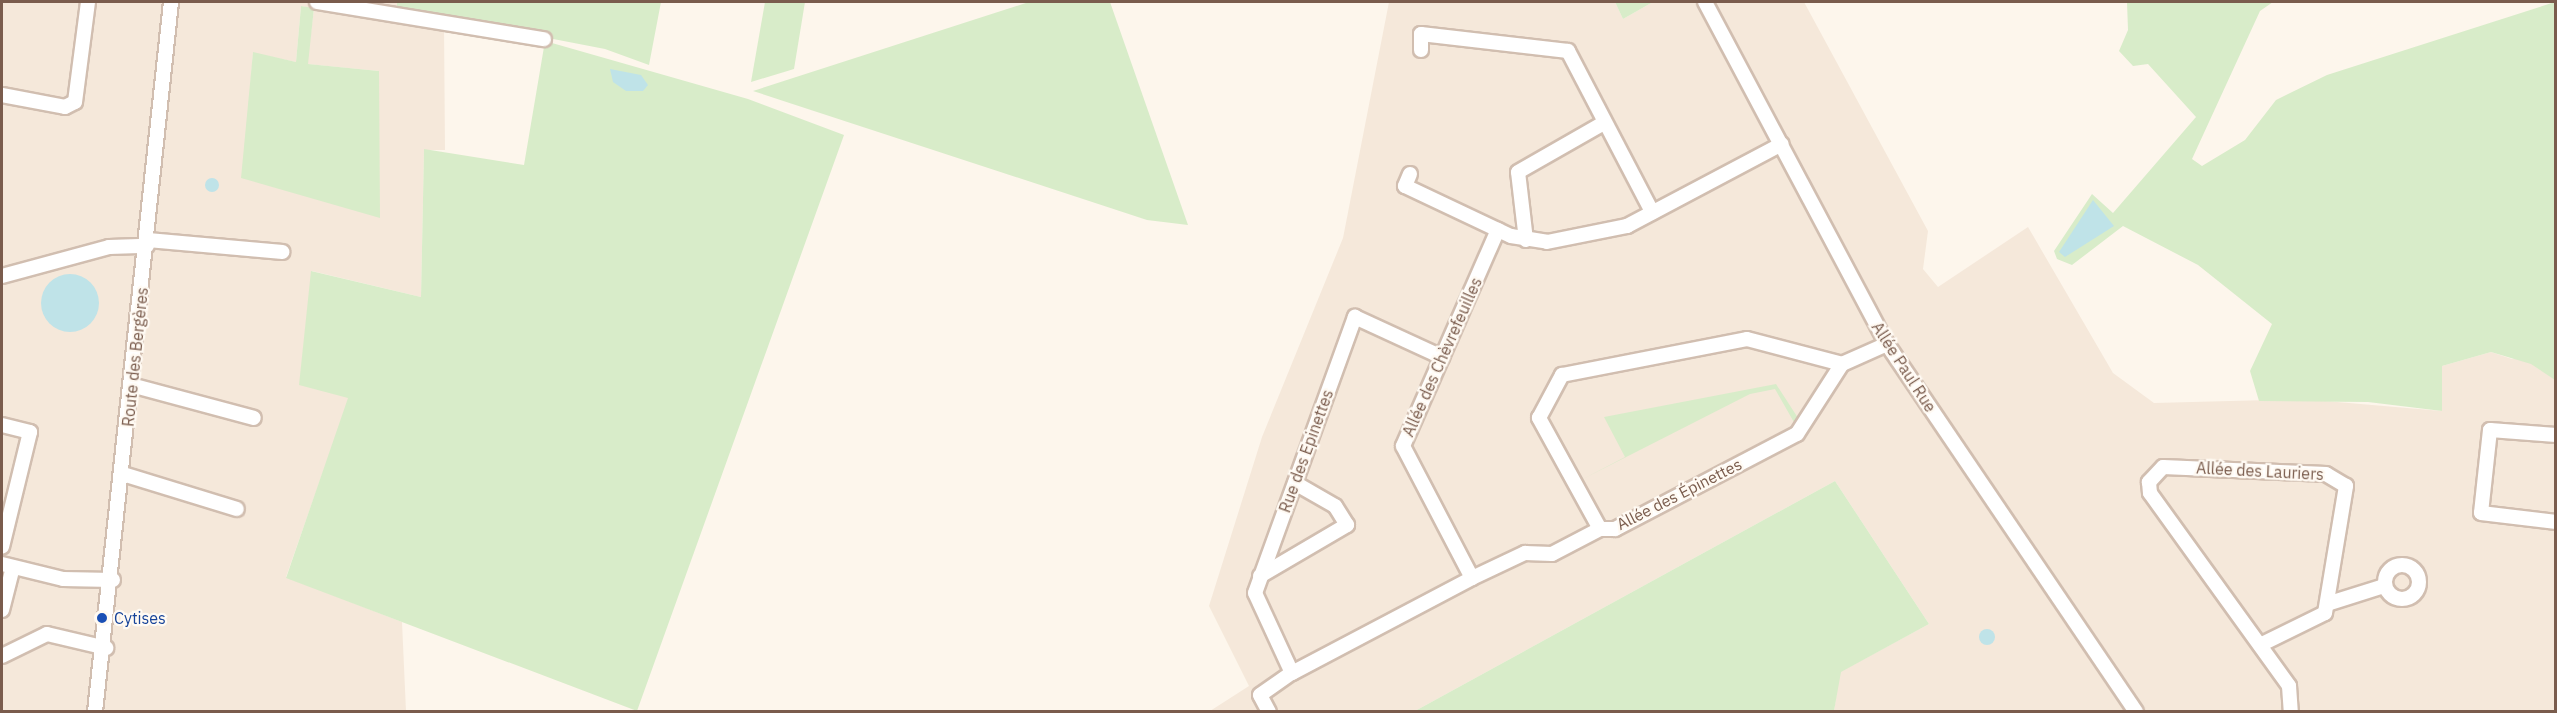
<!DOCTYPE html>
<html>
<head>
<meta charset="utf-8">
<style>
	body { margin:0 }
	#map { position:relative; width:2557px; height:713px; overflow:hidden; background:#fdf6ec; font-family:"IBM Plex Sans",sans-serif }
	div>[style] { position:absolute }
	.residential>* { inset:0; background:#f5e8da }
	.green>* { inset:0; background:#d8ecc9 }
	.water>* { inset:0; background:#bfe3e8 }
	.round { border-radius:50% }
	.roads { filter:drop-shadow(2px 0 #d1beb0) drop-shadow(-2px 0 #d1beb0) drop-shadow(0 2px #d1beb0) drop-shadow(0 -2px #d1beb0) }
	.minor>* { height:14px; margin:-7px; padding:0 7px; transform-origin:7px; border-radius:7px; background:#fff }
	.minor>.ring { margin:-7px; padding:0; box-sizing:content-box; background:none; border:14px solid #fff; border-radius:50% }
	.dots>* { width:16px; height:16px; translate:-50% -50%; box-sizing:border-box; border:3px solid #fffaf3; border-radius:50% }
	span { translate:-50% -50%; white-space:nowrap; text-align:center; line-height:1.15; -webkit-text-stroke:4.5px #fffaf3; paint-order:stroke }
	.street-label { font-size:16px; color:#7a5c4d }
	.transit-label { font-size:16px; color:#164399 }
	.left { translate:0 -50%; text-align:left }
	.frame { position:absolute; inset:0; border:3px solid #7a5c4d; pointer-events:none }
</style>
</head>
<body>
<div id="map">
	<div class="residential">
		<div style="clip-path:polygon(evenodd,2px 2px,397px 2px,397px 8px,444px 25px,445px 150px,424px 150px,421px 297px,312px 271px,349px 398px,286px 577px,402px 622px,406px 711px,2px 711px,2px 2px,301px 6px,314px 9px,307px 64px,379px 71px,250px 90px,253px 53px,296px 62px,301px 6px)"></div>
		<div style="clip-path:polygon(1389px 2px,1615px 2px,1623px 19px,1653px 2px,1804px 2px,1928px 231px,1923px 269px,1938px 287px,2028px 227px,2113px 373px,2154px 403px,2302px 399px,2442px 411px,2442px 366px,2491px 352px,2512px 359px,2555px 346px,2555px 711px,1834px 711px,1840px 672px,1929px 624px,1835px 481px,1415px 711px,1210px 711px,1249px 686px,1209px 606px,1262px 437px,1343px 238px)"></div>
	</div>
	<div class="green">
		<div style="clip-path:polygon(397px 2px,661px 2px,649px 65px,605px 49px,397px 9px)"></div>
		<div style="clip-path:polygon(765px 2px,805px 2px,794px 69px,751px 82px)"></div>
		<div style="clip-path:polygon(1029px 2px,1110px 2px,1188px 225px,1147px 220px,753px 91px)"></div>
		<div style="clip-path:polygon(1615px 2px,1653px 2px,1623px 19px)"></div>
		<div style="clip-path:polygon(2127px 2px,2273px 2px,2260px 11px,2192px 159px,2202px 166px,2245px 140px,2276px 100px,2327px 75px,2555px 2px,2555px 380px,2531px 364px,2491px 352px,2442px 366px,2442px 411px,2368px 402px,2259px 401px,2250px 371px,2272px 324px,2198px 265px,2123px 226px,2072px 265px,2057px 259px,2054px 251px,2092px 194px,2113px 213px,2196px 117px,2148px 64px,2133px 66px,2119px 51px,2128px 30px)"></div>
		<div style="clip-path:polygon(301px 6px,314px 8px,308px 64px,379px 71px,380px 218px,241px 178px,253px 52px,296px 62px)"></div>
		<div style="clip-path:polygon(545px 41px,748px 99px,844px 135px,637px 711px,286px 578px,348px 398px,299px 385px,311px 271px,421px 297px,424px 149px,524px 165px)"></div>
		<div style="clip-path:polygon(1776px 384px,1798px 418px,1795px 424px,1775px 389px,1750px 394px,1581px 480px,1625px 457px,1604px 417px)"></div>
		<div style="clip-path:polygon(1835px 481px,1929px 624px,1841px 672px,1834px 711px,1415px 711px)"></div>
	</div>
	<div class="water">
		<div style="clip-path:polygon(610px 69px,641px 75px,648px 85px,643px 91px,626px 91px,613px 82px)"></div>
		<div class="round" style="left:205px;top:178px;width:14px;height:14px"></div>
		<div style="clip-path:polygon(2093px 200px,2114px 226px,2065px 257px,2059px 252px)"></div>
		<div class="round" style="left:41px;top:274px;width:58px;height:58px"></div>
		<div class="round" style="left:1979px;top:629px;width:16px;height:16px"></div>
	</div>
	<div class="roads">
		<div class="minor">
			<div style="left:317px;top:2px;width:230px;rotate:9.3deg"></div>
			<div style="left:1705px;top:2px;width:387px;rotate:62deg"></div>
			<div style="left:1887px;top:344px;width:444px;rotate:55.9deg"></div>
			<div style="left:1421px;top:50px;width:16px;rotate:-90deg"></div>
			<div style="left:1421px;top:34px;width:148px;rotate:6.6deg"></div>
			<div style="left:1568px;top:51px;width:182px;rotate:62.4deg"></div>
			<div style="left:2px;top:95px;width:64px;rotate:10.8deg"></div>
			<div style="left:65px;top:107px;width:11px;rotate:-27deg"></div>
			<div style="left:75px;top:102px;width:101px;rotate:-82.6deg"></div>
			<div style="left:1410px;top:174px;width:13px;rotate:113deg"></div>
			<div style="left:1405px;top:186px;width:117px;rotate:25.3deg"></div>
			<div style="left:1511px;top:236px;width:36px;rotate:9deg"></div>
			<div style="left:1547px;top:242px;width:82px;rotate:-11.3deg"></div>
			<div style="left:1627px;top:226px;width:175px;rotate:-27.9deg"></div>
			<div style="left:148px;top:240px;width:135px;rotate:5.1deg"></div>
			<div style="left:1526px;top:240px;width:68px;rotate:-96.7deg"></div>
			<div style="left:1518px;top:172px;width:99px;rotate:-29.7deg"></div>
			<div style="left:2px;top:276px;width:111px;rotate:-15.2deg"></div>
			<div style="left:109px;top:247px;width:38px;rotate:-2deg"></div>
			<div style="left:131px;top:385px;width:127px;rotate:15deg"></div>
			<div style="left:2px;top:425px;width:29px;rotate:14deg"></div>
			<div style="left:30px;top:432px;width:118px;rotate:103.7deg"></div>
			<div style="left:2556px;top:435px;width:66px;rotate:-175.7deg"></div>
			<div style="left:2490px;top:430px;width:83px;rotate:96.2deg"></div>
			<div style="left:2481px;top:513px;width:76px;rotate:6.8deg"></div>
			<div style="left:123px;top:474px;width:119px;rotate:17.1deg"></div>
			<div style="left:1600px;top:529px;width:127px;rotate:-118.8deg"></div>
			<div style="left:1539px;top:418px;width:49px;rotate:-61.9deg"></div>
			<div style="left:1562px;top:375px;width:188px;rotate:-11deg"></div>
			<div style="left:1747px;top:339px;width:98px;rotate:14.7deg"></div>
			<div style="left:2px;top:564px;width:63px;rotate:13.8deg"></div>
			<div style="left:63px;top:579px;width:50px;rotate:1.1deg"></div>
			<div class="ring" style="left:2385px;top:565px;width:20px;height:20px"></div>
			<div style="left:1260px;top:576px;width:101px;rotate:-30.4deg"></div>
			<div style="left:1347px;top:525px;width:22px;rotate:-122deg"></div>
			<div style="left:1335px;top:506px;width:46px;rotate:-150.1deg"></div>
			<div style="left:1472px;top:578px;width:149px;rotate:-117.6deg"></div>
			<div style="left:1403px;top:446px;width:236px;rotate:-66.3deg"></div>
			<div style="left:2330px;top:603px;width:57px;rotate:-17.5deg"></div>
			<div style="left:2px;top:610px;width:44px;rotate:-75.7deg"></div>
			<div style="left:2260px;top:645px;width:72px;rotate:-26.2deg"></div>
			<div style="left:2325px;top:613px;width:129px;rotate:-80.6deg"></div>
			<div style="left:2346px;top:486px;width:23px;rotate:-149deg"></div>
			<div style="left:2326px;top:474px;width:163px;rotate:-177.5deg"></div>
			<div style="left:2163px;top:467px;width:21px;rotate:133deg"></div>
			<div style="left:2149px;top:482px;width:11px;rotate:85deg"></div>
			<div style="left:2150px;top:493px;width:238px;rotate:54.2deg"></div>
			<div style="left:2289px;top:686px;width:26px;rotate:86deg"></div>
			<div style="left:2px;top:656px;width:50px;rotate:-26.1deg"></div>
			<div style="left:47px;top:634px;width:61px;rotate:13.3deg"></div>
			<div style="left:1292px;top:673px;width:88px;rotate:-114.8deg"></div>
			<div style="left:1255px;top:593px;width:294px;rotate:-70.1deg"></div>
			<div style="left:1355px;top:317px;width:96px;rotate:24.7deg"></div>
			<div style="left:95px;top:712px;width:714px;rotate:-83.89deg"></div>
			<div style="left:1269px;top:712px;width:19px;rotate:-118deg"></div>
			<div style="left:1260px;top:695px;width:39px;rotate:-35deg"></div>
			<div style="left:1292px;top:673px;width:204px;rotate:-27.8deg"></div>
			<div style="left:1472px;top:578px;width:59px;rotate:-25.3deg"></div>
			<div style="left:1525px;top:553px;width:27px;rotate:2deg"></div>
			<div style="left:1552px;top:554px;width:54px;rotate:-27.5deg"></div>
			<div style="left:1600px;top:529px;width:15px"></div>
			<div style="left:1615px;top:529px;width:205px;rotate:-27.6deg"></div>
			<div style="left:1797px;top:434px;width:83px;rotate:-57.3deg"></div>
			<div style="left:1842px;top:364px;width:49px;rotate:-24deg"></div>
		</div>
	</div>
	<div class="dots">
		<div style="left:102px;top:618px;background:#1a4fb4"></div>
	</div>
	<div class="street-label">
		<span style="left:135px;top:357px;rotate:-84deg">Route des Bergères</span>
		<span style="left:1442px;top:357px;rotate:-66deg">Allée des Chèvrefeuilles</span>
		<span style="left:1904px;top:367px;rotate:57deg">Allée Paul Rue</span>
		<span style="left:1306px;top:451px;rotate:-70deg">Rue des Epinettes</span>
		<span style="left:2260px;top:471px;rotate:3deg">Allée des Lauriers</span>
		<span style="left:1679px;top:494px;rotate:-27deg">Allée des Épinettes</span>
	</div>
	<div class="transit-label">
		<span class="left" style="left:114px;top:618px">Cytises</span>
	</div>
	<div class="frame"></div>
</div>
</body>
</html>
